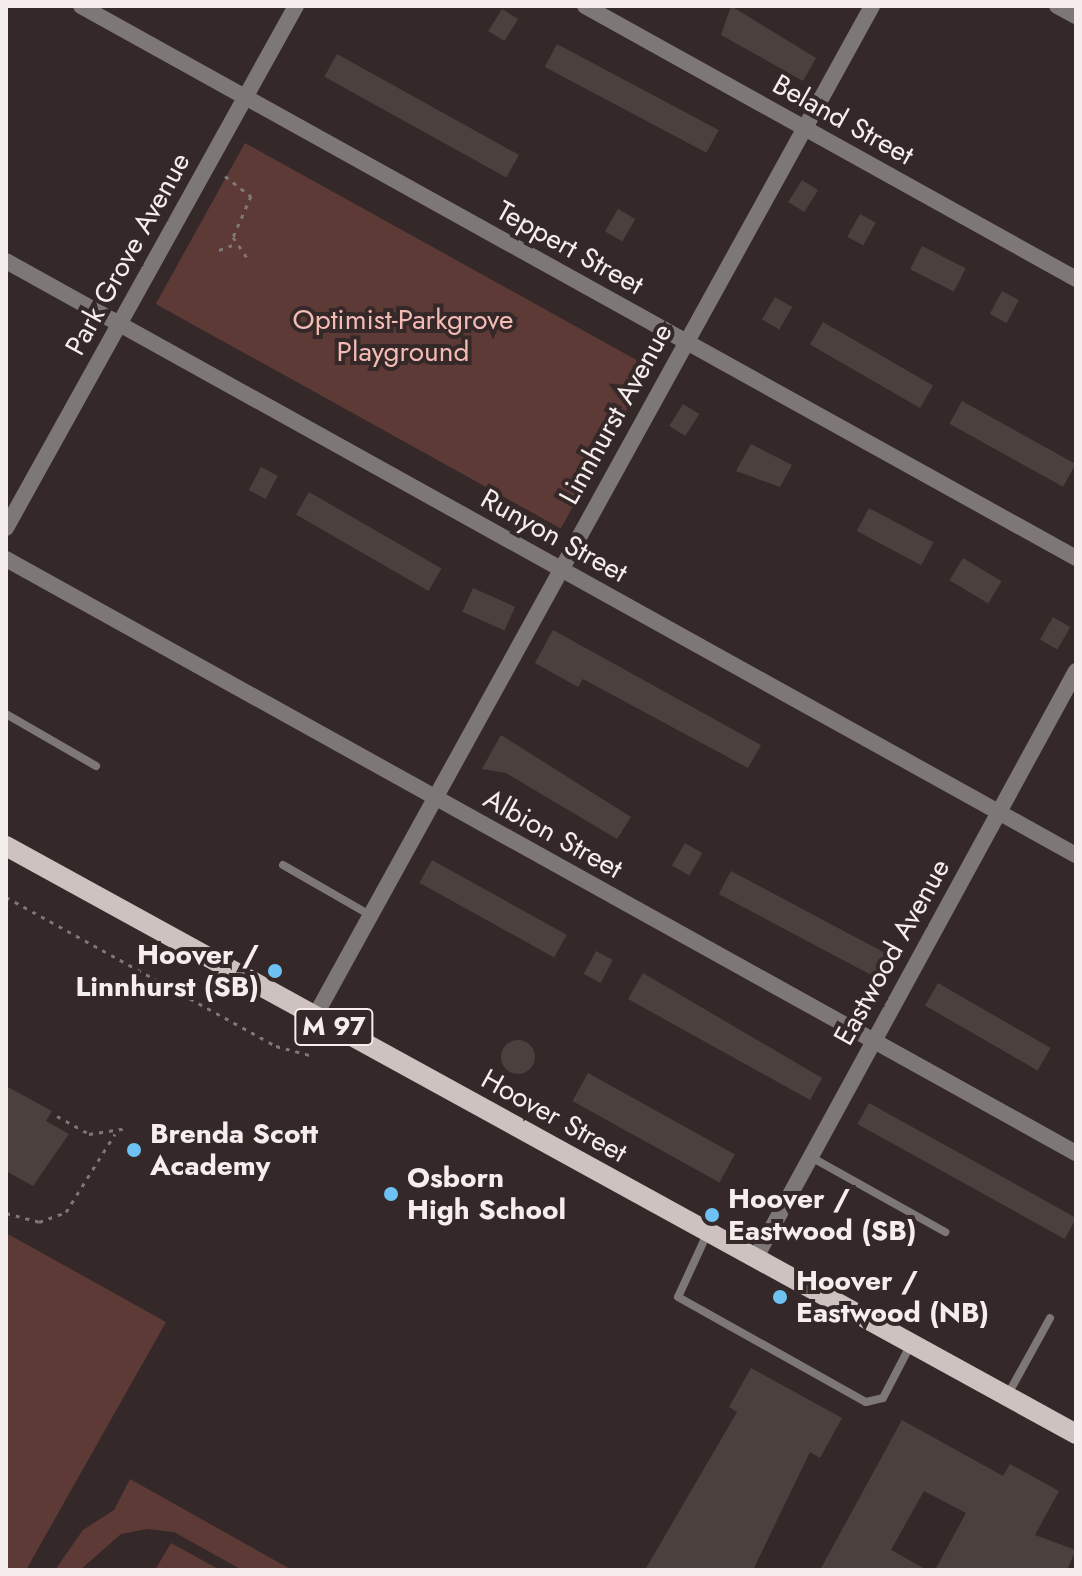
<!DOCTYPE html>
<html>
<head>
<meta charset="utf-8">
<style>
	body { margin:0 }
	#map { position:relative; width:1082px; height:1576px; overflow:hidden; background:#342928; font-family:Jost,sans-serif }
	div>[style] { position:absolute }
	.green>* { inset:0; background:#5e3a37; transform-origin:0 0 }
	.building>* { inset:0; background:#4c403f; transform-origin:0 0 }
	.round { border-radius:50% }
	.path>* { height:3px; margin-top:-1.5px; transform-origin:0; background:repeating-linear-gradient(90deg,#807675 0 4px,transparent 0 10px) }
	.lane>* { height:8px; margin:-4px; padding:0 4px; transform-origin:4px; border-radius:4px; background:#7d7776 }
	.street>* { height:16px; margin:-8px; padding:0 8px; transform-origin:8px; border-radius:8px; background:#7d7776 }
	.primary>* { height:20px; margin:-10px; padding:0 10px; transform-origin:10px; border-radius:10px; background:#cec2c1 }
	.dots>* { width:22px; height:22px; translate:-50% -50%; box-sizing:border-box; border:4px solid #342928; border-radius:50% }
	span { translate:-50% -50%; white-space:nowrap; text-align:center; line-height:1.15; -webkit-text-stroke:8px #342928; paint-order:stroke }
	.shield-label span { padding:2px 6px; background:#342928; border:2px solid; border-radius:6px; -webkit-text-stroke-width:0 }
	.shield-label { font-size:26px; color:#f6eeed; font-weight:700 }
	.street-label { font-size:28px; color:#f6eeed }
	.park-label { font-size:28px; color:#f4bab4 }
	.poi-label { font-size:28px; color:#f6eeed; font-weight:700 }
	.right { translate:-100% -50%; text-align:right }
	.left { translate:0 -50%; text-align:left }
	.frame { position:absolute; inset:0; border:8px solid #f6eeed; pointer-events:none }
</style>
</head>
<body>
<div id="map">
	<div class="green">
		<div style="left:245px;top:143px;width:463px;height:184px;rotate:29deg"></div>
		<div style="clip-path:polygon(6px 1233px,166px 1322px,26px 1570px,6px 1570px)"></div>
		<div style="clip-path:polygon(130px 1479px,292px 1570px,242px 1570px,174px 1532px,147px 1529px,121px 1534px,80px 1570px,55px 1570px,83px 1530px,114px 1510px)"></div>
		<div style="clip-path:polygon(171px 1543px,220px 1570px,155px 1570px)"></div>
	</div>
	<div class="building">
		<div style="clip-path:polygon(731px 6px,816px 58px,803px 81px,721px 35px)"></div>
		<div style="left:502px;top:9px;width:19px;height:26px;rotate:32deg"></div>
		<div style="left:557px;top:44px;width:183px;height:26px;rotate:28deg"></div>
		<div style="left:337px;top:54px;width:208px;height:26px;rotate:29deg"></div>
		<div style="left:802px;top:180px;width:19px;height:26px;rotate:32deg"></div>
		<div style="left:618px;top:209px;width:20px;height:26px;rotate:30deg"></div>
		<div style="left:860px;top:214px;width:18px;height:26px;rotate:29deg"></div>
		<div style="left:922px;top:246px;width:49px;height:26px;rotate:27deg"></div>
		<div style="left:1002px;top:291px;width:19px;height:26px;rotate:28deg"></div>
		<div style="left:775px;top:297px;width:20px;height:26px;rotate:30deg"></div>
		<div style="left:823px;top:322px;width:127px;height:26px;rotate:30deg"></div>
		<div style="left:962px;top:401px;width:130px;height:26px;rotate:29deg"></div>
		<div style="left:683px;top:404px;width:19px;height:26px;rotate:32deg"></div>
		<div style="clip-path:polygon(751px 444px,792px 465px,780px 487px,736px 471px)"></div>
		<div style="left:261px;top:467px;width:19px;height:26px;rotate:28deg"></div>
		<div style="left:309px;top:492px;width:153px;height:26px;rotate:30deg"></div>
		<div style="left:869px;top:508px;width:73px;height:26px;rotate:28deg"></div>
		<div style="left:963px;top:558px;width:45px;height:26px;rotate:31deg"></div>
		<div style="left:473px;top:588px;width:46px;height:26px;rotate:24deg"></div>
		<div style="left:1053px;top:617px;width:20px;height:26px;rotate:30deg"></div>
		<div style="clip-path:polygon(553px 630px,761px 745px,748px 768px,583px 679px,578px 687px,535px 663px)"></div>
		<div style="clip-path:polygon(501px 735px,631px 817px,617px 839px,506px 773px,482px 769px)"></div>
		<div style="left:685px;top:843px;width:20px;height:26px;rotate:30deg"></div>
		<div style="left:432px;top:860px;width:154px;height:26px;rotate:29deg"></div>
		<div style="left:731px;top:871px;width:181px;height:26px;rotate:28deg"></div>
		<div style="left:596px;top:951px;width:19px;height:26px;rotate:28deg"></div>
		<div style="clip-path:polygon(643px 973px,822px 1078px,810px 1100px,628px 999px)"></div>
		<div style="left:938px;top:983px;width:130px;height:26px;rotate:30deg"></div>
		<div class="round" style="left:501px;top:1040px;width:34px;height:34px"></div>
		<div style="left:588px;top:1073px;width:168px;height:32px;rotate:29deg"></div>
		<div style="clip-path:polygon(6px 1086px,52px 1111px,46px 1121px,69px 1134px,33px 1186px,6px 1171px)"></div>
		<div style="left:869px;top:1103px;width:237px;height:24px;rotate:29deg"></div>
		<div style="clip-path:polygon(751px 1368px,842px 1418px,820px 1458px,810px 1452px,753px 1570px,645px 1570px,737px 1412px,729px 1407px)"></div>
		<div style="clip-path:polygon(902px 1420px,1003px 1476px,1010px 1464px,1059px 1491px,1035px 1535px,1076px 1550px,1067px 1570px,935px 1570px,966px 1513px,924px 1491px,891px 1550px,927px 1570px,820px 1570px)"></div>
	</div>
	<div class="path">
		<div style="left:225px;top:176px;width:33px;rotate:38deg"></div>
		<div style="left:251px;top:196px;width:45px;rotate:113.7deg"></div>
		<div style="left:233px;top:237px;width:25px;rotate:56deg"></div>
		<div style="left:219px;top:250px;width:15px;rotate:-20deg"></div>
		<div style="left:6px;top:897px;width:308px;rotate:28.9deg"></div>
		<div style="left:276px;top:1046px;width:38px;rotate:15deg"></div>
		<div style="left:57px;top:1116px;width:37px;rotate:29deg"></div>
		<div style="left:89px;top:1134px;width:39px;rotate:-9deg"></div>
		<div style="left:6px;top:1213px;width:34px;rotate:15deg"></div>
		<div style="left:39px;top:1222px;width:29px;rotate:-20deg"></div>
		<div style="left:66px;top:1212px;width:92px;rotate:-57.9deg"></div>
	</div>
	<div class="lane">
		<div style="left:6px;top:714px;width:104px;rotate:30deg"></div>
		<div style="left:283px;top:865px;width:100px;rotate:29.9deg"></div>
		<div style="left:811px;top:1157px;width:154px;rotate:29.2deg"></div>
		<div style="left:707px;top:1234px;width:69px;rotate:114.7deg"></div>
		<div style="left:678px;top:1297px;width:215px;rotate:29.2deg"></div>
		<div style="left:866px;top:1402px;width:17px;rotate:-13deg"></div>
		<div style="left:883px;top:1398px;width:61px;rotate:-62.6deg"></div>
		<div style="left:1007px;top:1396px;width:89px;rotate:-61.1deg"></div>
	</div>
	<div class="street">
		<div style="left:81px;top:6px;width:1138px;rotate:29.02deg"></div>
		<div style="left:585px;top:6px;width:562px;rotate:29.07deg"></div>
		<div style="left:1057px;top:6px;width:21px;rotate:28deg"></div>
		<div style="left:6px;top:261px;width:1224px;rotate:29.04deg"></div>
		<div style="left:6px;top:528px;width:597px;rotate:-60.95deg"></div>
		<div style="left:6px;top:559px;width:1224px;rotate:29.04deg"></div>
		<div style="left:315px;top:1016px;width:1153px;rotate:-61.12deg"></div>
		<div style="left:755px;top:1259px;width:670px;rotate:-61.37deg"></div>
	</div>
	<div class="primary">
		<div style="left:6px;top:846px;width:1221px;rotate:28.79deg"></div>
	</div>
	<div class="dots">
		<div style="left:275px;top:971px;background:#6dc2f3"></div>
		<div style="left:134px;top:1150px;background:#6dc2f3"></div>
		<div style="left:391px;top:1194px;background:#6dc2f3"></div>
		<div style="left:712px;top:1215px;background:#6dc2f3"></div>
		<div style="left:780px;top:1297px;background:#6dc2f3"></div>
	</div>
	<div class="shield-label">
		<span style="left:334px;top:1027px">M 97</span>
	</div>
	<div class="street-label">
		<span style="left:843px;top:120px;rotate:29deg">Beland Street</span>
		<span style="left:570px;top:248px;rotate:29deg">Teppert Street</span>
		<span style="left:128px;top:254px;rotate:-61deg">Park Grove Avenue</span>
		<span style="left:616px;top:414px;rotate:-61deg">Linnhurst Avenue</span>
		<span style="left:554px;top:536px;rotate:29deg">Runyon Street</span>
		<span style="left:553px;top:834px;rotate:29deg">Albion Street</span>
		<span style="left:892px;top:952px;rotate:-61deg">Eastwood Avenue</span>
		<span style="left:554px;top:1116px;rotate:29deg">Hoover Street</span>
	</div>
	<div class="park-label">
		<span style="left:403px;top:336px">Optimist-Parkgrove<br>Playground</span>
	</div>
	<div class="poi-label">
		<span class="right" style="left:259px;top:971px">Hoover /<br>Linnhurst (SB)</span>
		<span class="left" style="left:150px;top:1150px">Brenda Scott<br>Academy</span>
		<span class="left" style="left:407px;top:1194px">Osborn<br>High School</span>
		<span class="left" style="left:728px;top:1215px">Hoover /<br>Eastwood (SB)</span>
		<span class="left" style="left:796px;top:1297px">Hoover /<br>Eastwood (NB)</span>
	</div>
	<div class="frame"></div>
</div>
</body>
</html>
